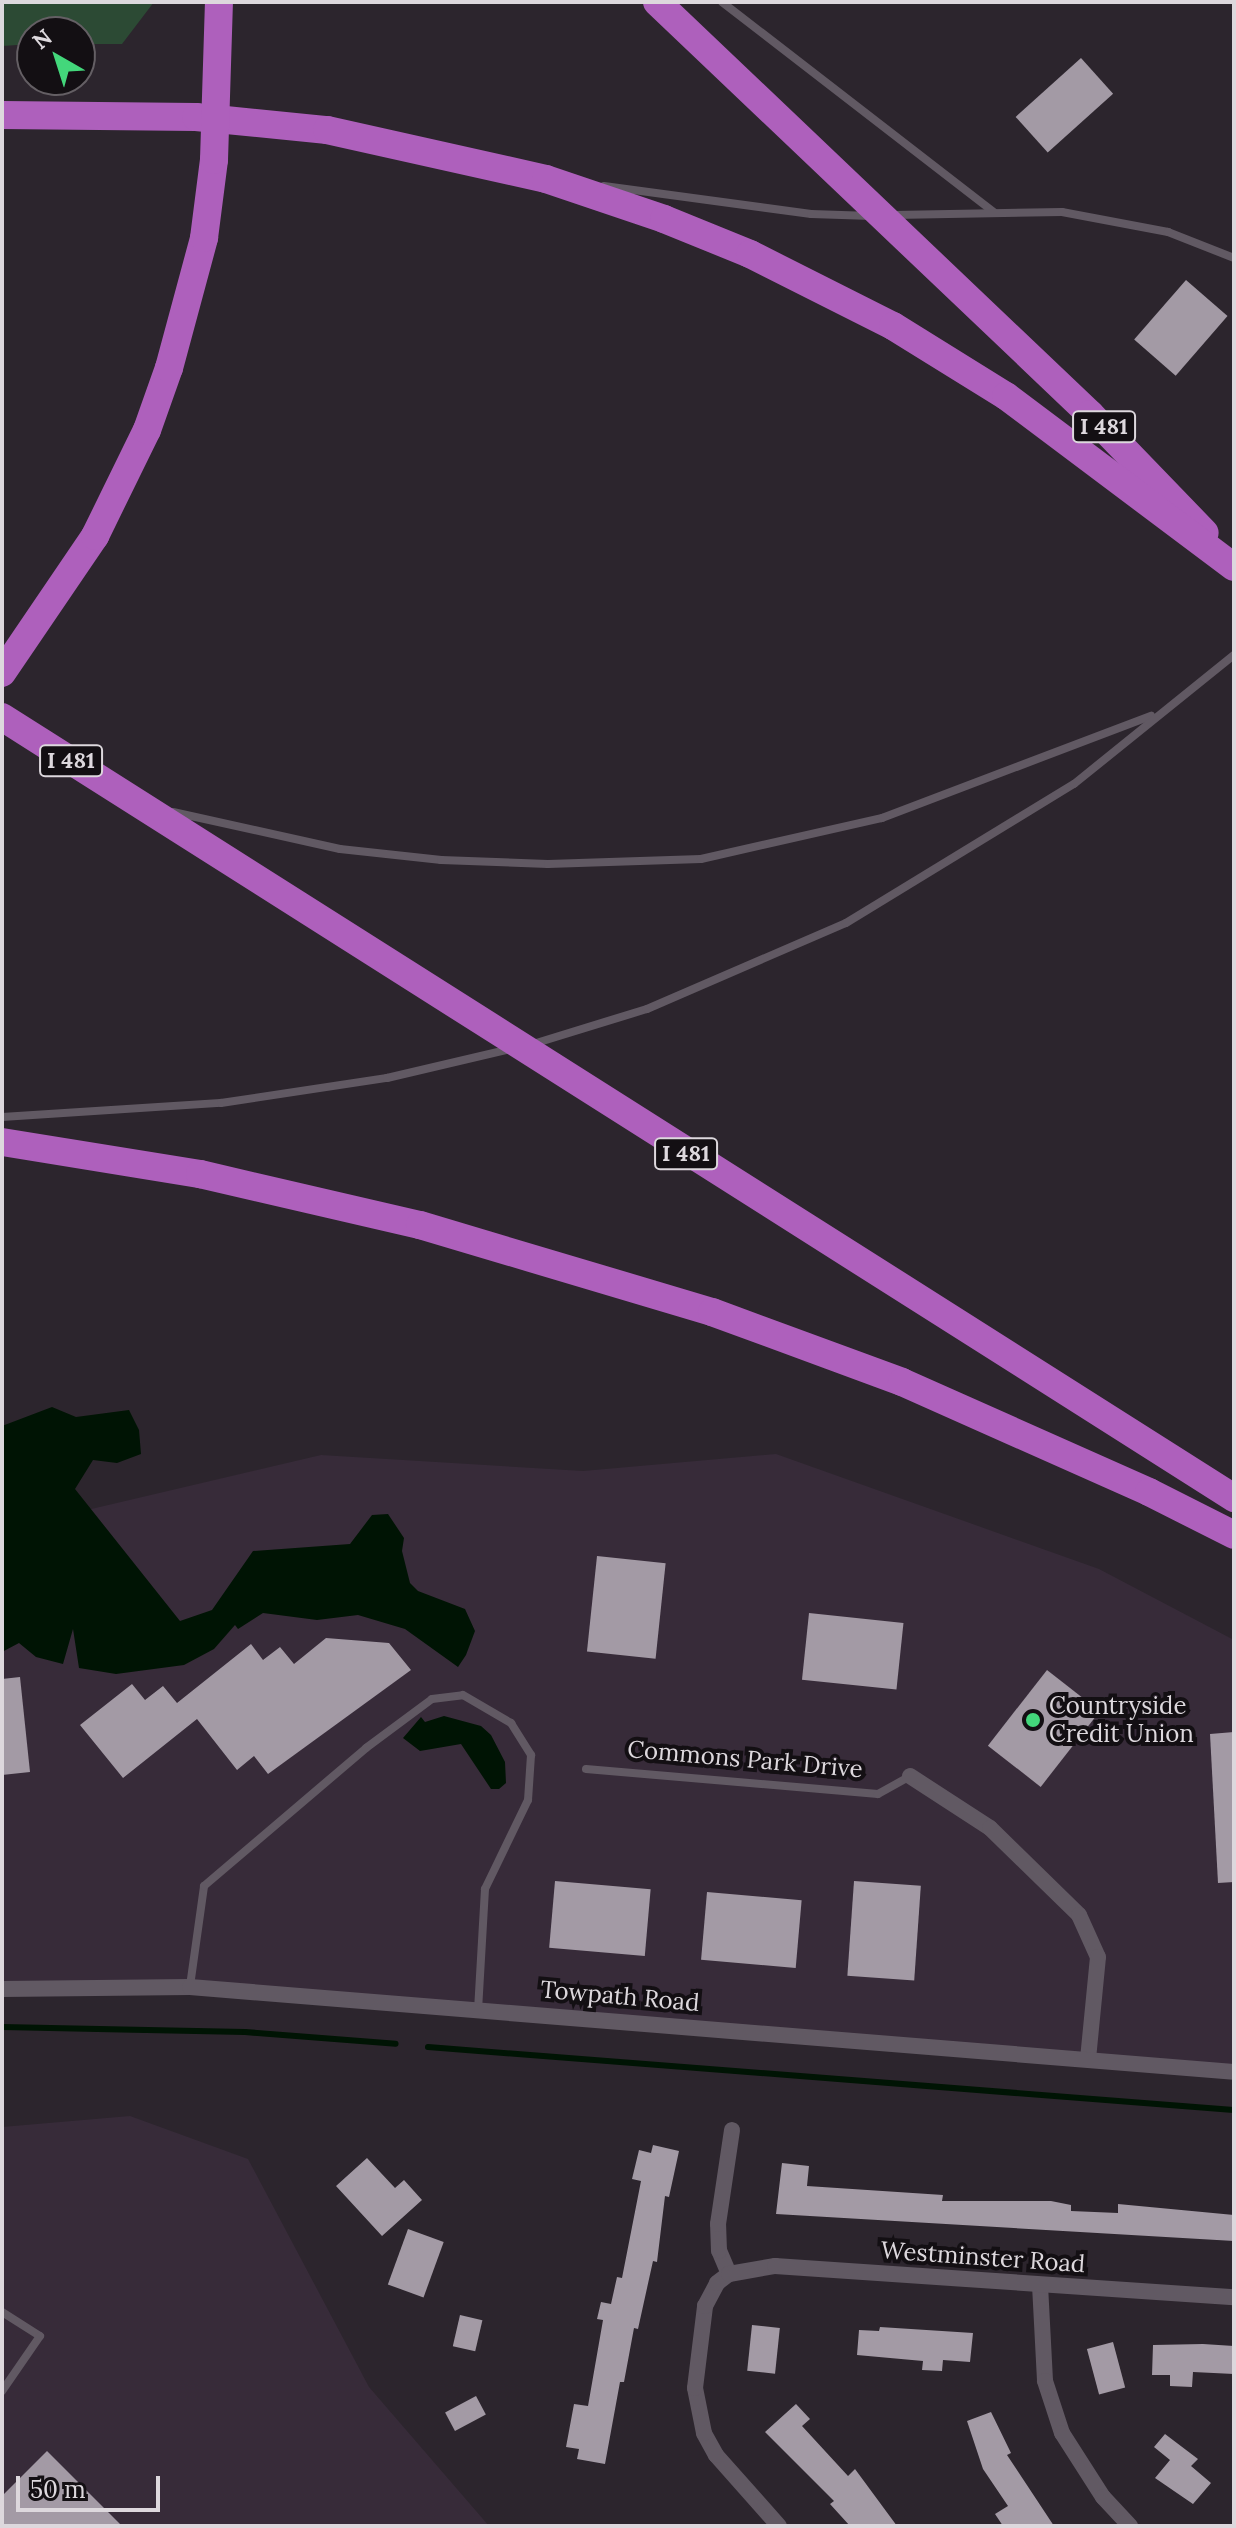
<!DOCTYPE html>
<html>
<head>
<meta charset="utf-8">
<style>
	body { margin:0 }
	#map { position:relative; width:1236px; height:2528px; overflow:hidden; background:#2c252d; font-family:Lora,serif }
	div>[style] { position:absolute }
	.built>* { inset:0; background:#372b39 }
	.green>* { inset:0; background:#2c4a34 }
	.water>* { inset:0; background:#001404 }
	.stream>* { height:6px; margin:-3px; padding:0 3px; transform-origin:3px; border-radius:3px; background:#001404 }
	.building>* { inset:0; background:#a39aa5; transform-origin:0 0 }
	.lane>* { height:8px; margin:-4px; padding:0 4px; transform-origin:4px; border-radius:4px; background:#615963 }
	.street>* { height:16px; margin:-8px; padding:0 8px; transform-origin:8px; border-radius:8px; background:#615963 }
	.highway>* { height:28px; margin:-14px; padding:0 14px; transform-origin:14px; border-radius:14px; background:#ae60bc }
	.dots>* { width:22px; height:22px; translate:-50% -50%; box-sizing:border-box; border:4px solid #130f13; border-radius:50% }
	span { translate:-50% -50%; white-space:nowrap; text-align:center; line-height:1.15; -webkit-text-stroke:8px #130f13; paint-order:stroke }
	.shield-label span { padding:2px 6px; background:#130f13; border:2px solid; border-radius:6px; -webkit-text-stroke-width:0 }
	.shield-label { font-size:22px; color:#ddd8dd; font-weight:700 }
	.poi-label { font-size:24px; color:#ddd8dd }
	.left { translate:0 -50%; text-align:left }
	.street-label { font-size:24px; color:#ddd8dd }
	.frame { position:absolute; inset:0; border:4px solid #ddd8dd; pointer-events:none }
	.north { position:absolute; left:16px; top:16px; width:80px; height:80px; box-sizing:border-box; background:#130f13; border:2px solid #645f64; border-radius:50%; rotate:321deg; font-size:22px; font-weight:700; line-height:32px; text-align:center; color:#ddd8dd }
	.north::after { content:''; display:block; margin:auto; width:28px; height:36px; background:#43d77b; clip-path:polygon(50% 0,100% 100%,50% 72%,0 100%) }
	.scale { position:absolute; left:16px; top:2476px; width:144px; height:36px; box-sizing:border-box; border:4px solid #ddd8dd; border-top:0; padding-left:10px; font-size:24px; line-height:28px; white-space:nowrap; color:#ddd8dd; -webkit-text-stroke:6px #130f13; paint-order:stroke }
</style>
</head>
<body>
<div id="map">
	<div class="built">
		<div style="clip-path:polygon(776px 1454px,1099px 1569px,1234px 1640px,1234px 2072px,320px 1996px,2px 1989px,2px 1530px,321px 1455px,583px 1471px)"></div>
		<div style="clip-path:polygon(130px 2116px,248px 2159px,369px 2387px,489px 2526px,2px 2526px,2px 2127px)"></div>
	</div>
	<div class="green">
		<div style="clip-path:polygon(2px 2px,154px 2px,122px 44px,80px 44px,80px 32px,32px 32px,32px 44px,2px 46px)"></div>
	</div>
	<div class="water">
		<div style="clip-path:polygon(52px 1407px,76px 1417px,129px 1410px,139px 1430px,141px 1454px,117px 1463px,93px 1460px,75px 1489px,180px 1621px,212px 1610px,253px 1551px,350px 1544px,372px 1515px,388px 1514px,404px 1538px,402px 1551px,410px 1583px,418px 1591px,465px 1609px,475px 1631px,466px 1655px,458px 1667px,405px 1629px,358px 1615px,317px 1620px,263px 1613px,238px 1629px,235px 1625px,214px 1649px,184px 1665px,116px 1674px,79px 1668px,73px 1629px,63px 1664px,36px 1657px,19px 1643px,2px 1652px,2px 1426px)"></div>
		<div style="clip-path:polygon(444px 1716px,481px 1726px,491px 1735px,505px 1762px,506px 1783px,499px 1789px,491px 1789px,461px 1744px,420px 1751px,403px 1738px,421px 1717px,425px 1722px)"></div>
	</div>
	<div class="stream">
		<div style="left:2px;top:2027px;width:243px;rotate:1.2deg"></div>
		<div style="left:245px;top:2032px;width:151px;rotate:4.5deg"></div>
		<div style="left:428px;top:2047px;width:808px;rotate:4.47deg"></div>
	</div>
	<div class="building">
		<div style="left:1081px;top:58px;width:48px;height:88px;rotate:48deg"></div>
		<div style="left:1186px;top:280px;width:55px;height:79px;rotate:41deg"></div>
		<div style="left:597px;top:1556px;width:69px;height:96px;rotate:6deg"></div>
		<div style="left:809px;top:1613px;width:95px;height:67px;rotate:6deg"></div>
		<div style="clip-path:polygon(326px 1638px,389px 1643px,411px 1670px,268px 1774px,254px 1756px,237px 1770px,197px 1719px,123px 1778px,80px 1725px,132px 1684px,145px 1700px,163px 1686px,177px 1703px,251px 1644px,263px 1660px,280px 1647px,294px 1664px)"></div>
		<div style="left:1047px;top:1670px;width:67px;height:96px;rotate:38deg"></div>
		<div style="clip-path:polygon(20px 1677px,30px 1772px,2px 1775px,2px 1679px)"></div>
		<div style="clip-path:polygon(1234px 1732px,1234px 1882px,1218px 1883px,1210px 1734px)"></div>
		<div style="left:555px;top:1881px;width:96px;height:67px;rotate:5deg"></div>
		<div style="left:854px;top:1881px;width:67px;height:95px;rotate:4deg"></div>
		<div style="left:707px;top:1892px;width:95px;height:68px;rotate:5deg"></div>
		<div style="clip-path:polygon(653px 2145px,679px 2151px,669px 2197px,665px 2196px,657px 2262px,653px 2261px,638px 2329px,634px 2328px,624px 2382px,620px 2382px,605px 2464px,577px 2459px,579px 2449px,566px 2447px,574px 2404px,588px 2406px,603px 2320px,597px 2319px,601px 2302px,611px 2304px,617px 2277px,622px 2278px,641px 2181px,632px 2179px,639px 2150px,651px 2153px)"></div>
		<div style="clip-path:polygon(367px 2158px,395px 2188px,404px 2180px,422px 2200px,382px 2236px,336px 2186px)"></div>
		<div style="clip-path:polygon(782px 2163px,809px 2166px,807px 2186px,943px 2195px,942px 2201px,1051px 2201px,1071px 2205px,1071px 2211px,1118px 2213px,1118px 2204px,1234px 2215px,1234px 2241px,776px 2214px)"></div>
		<div style="left:408px;top:2229px;width:38px;height:59px;rotate:20deg"></div>
		<div style="left:460px;top:2315px;width:23px;height:32px;rotate:13deg"></div>
		<div style="left:752px;top:2325px;width:28px;height:46px;rotate:6deg"></div>
		<div style="clip-path:polygon(880px 2327px,973px 2333px,970px 2362px,943px 2360px,942px 2371px,922px 2370px,923px 2361px,857px 2355px,859px 2330px,879px 2331px)"></div>
		<div style="left:1113px;top:2342px;width:47px;height:27px;rotate:75deg"></div>
		<div style="clip-path:polygon(1203px 2344px,1234px 2346px,1234px 2374px,1193px 2372px,1192px 2387px,1170px 2386px,1170px 2375px,1152px 2375px,1153px 2345px)"></div>
		<div style="left:476px;top:2396px;width:21px;height:35px;rotate:62deg"></div>
		<div style="clip-path:polygon(796px 2404px,810px 2419px,802px 2426px,848px 2476px,855px 2469px,897px 2526px,850px 2526px,830px 2504px,834px 2501px,765px 2432px)"></div>
		<div style="clip-path:polygon(991px 2412px,1011px 2453px,1007px 2455px,1054px 2526px,1003px 2526px,995px 2514px,1008px 2506px,983px 2469px,967px 2421px)"></div>
		<div style="clip-path:polygon(1165px 2434px,1198px 2459px,1191px 2466px,1211px 2483px,1193px 2504px,1155px 2478px,1170px 2460px,1154px 2447px)"></div>
		<div style="clip-path:polygon(47px 2451px,122px 2526px,2px 2526px,2px 2496px)"></div>
	</div>
	<div class="lane">
		<div style="left:722px;top:2px;width:344px;rotate:37.7deg"></div>
		<div style="left:604px;top:186px;width:209px;rotate:7.7deg"></div>
		<div style="left:811px;top:214px;width:61px;rotate:1.9deg"></div>
		<div style="left:894px;top:215px;width:168px;rotate:-1deg"></div>
		<div style="left:1062px;top:212px;width:108px;rotate:10.7deg"></div>
		<div style="left:1168px;top:232px;width:71px;rotate:21.5deg"></div>
		<div style="left:173px;top:812px;width:171px;rotate:12.5deg"></div>
		<div style="left:340px;top:849px;width:102px;rotate:6.2deg"></div>
		<div style="left:441px;top:860px;width:107px;rotate:2.1deg"></div>
		<div style="left:548px;top:864px;width:153px;rotate:-1.9deg"></div>
		<div style="left:701px;top:859px;width:186px;rotate:-12.8deg"></div>
		<div style="left:882px;top:818px;width:288px;rotate:-20.8deg"></div>
		<div style="left:533px;top:1044px;width:119px;rotate:-17.1deg"></div>
		<div style="left:647px;top:1009px;width:217px;rotate:-23.4deg"></div>
		<div style="left:846px;top:923px;width:267px;rotate:-31.4deg"></div>
		<div style="left:1074px;top:784px;width:206px;rotate:-38.9deg"></div>
		<div style="left:2px;top:1117px;width:219px;rotate:-3.7deg"></div>
		<div style="left:221px;top:1103px;width:168px;rotate:-8.6deg"></div>
		<div style="left:387px;top:1078px;width:127px;rotate:-13.2deg"></div>
		<div style="left:586px;top:1769px;width:293px;rotate:4.9deg"></div>
		<div style="left:878px;top:1794px;width:37px;rotate:-29deg"></div>
		<div style="left:190px;top:1986px;width:101px;rotate:-82deg"></div>
		<div style="left:204px;top:1886px;width:213px;rotate:-40.4deg"></div>
		<div style="left:366px;top:1748px;width:82px;rotate:-36.6deg"></div>
		<div style="left:432px;top:1699px;width:31px;rotate:-7deg"></div>
		<div style="left:463px;top:1695px;width:56px;rotate:30.3deg"></div>
		<div style="left:511px;top:1723px;width:38px;rotate:58deg"></div>
		<div style="left:531px;top:1755px;width:45px;rotate:93.8deg"></div>
		<div style="left:528px;top:1800px;width:99px;rotate:115.8deg"></div>
		<div style="left:485px;top:1889px;width:120px;rotate:93.3deg"></div>
		<div style="left:2px;top:2312px;width:45px;rotate:32.3deg"></div>
		<div style="left:40px;top:2336px;width:67px;rotate:124.6deg"></div>
	</div>
	<div class="street">
		<div style="left:910px;top:1776px;width:95px;rotate:33deg"></div>
		<div style="left:990px;top:1828px;width:124px;rotate:44.3deg"></div>
		<div style="left:1079px;top:1915px;width:46px;rotate:65.7deg"></div>
		<div style="left:1098px;top:1957px;width:102px;rotate:95.6deg"></div>
		<div style="left:2px;top:1989px;width:188px;rotate:-0.6deg"></div>
		<div style="left:190px;top:1987px;width:1047px;rotate:4.65deg"></div>
		<div style="left:729px;top:2274px;width:25px;rotate:-113deg"></div>
		<div style="left:719px;top:2251px;width:27px;rotate:-92deg"></div>
		<div style="left:718px;top:2224px;width:95px;rotate:-81.5deg"></div>
		<div style="left:1040px;top:2285px;width:96px;rotate:87deg"></div>
		<div style="left:1045px;top:2381px;width:55px;rotate:71.9deg"></div>
		<div style="left:1062px;top:2433px;width:76px;rotate:57.4deg"></div>
		<div style="left:1103px;top:2497px;width:40px;rotate:47deg"></div>
		<div style="left:779px;top:2526px;width:95px;rotate:-131.6deg"></div>
		<div style="left:716px;top:2455px;width:25px;rotate:-119deg"></div>
		<div style="left:704px;top:2433px;width:46px;rotate:-101.3deg"></div>
		<div style="left:695px;top:2388px;width:83px;rotate:-83deg"></div>
		<div style="left:705px;top:2306px;width:26px;rotate:-62deg"></div>
		<div style="left:717px;top:2283px;width:15px;rotate:-37deg"></div>
		<div style="left:729px;top:2274px;width:47px;rotate:-9.9deg"></div>
		<div style="left:775px;top:2266px;width:460px;rotate:3.9deg"></div>
	</div>
	<div class="highway">
		<div style="left:657px;top:2px;width:598px;rotate:43.58deg"></div>
		<div style="left:1090px;top:414px;width:165px;rotate:46deg"></div>
		<div style="left:2px;top:115px;width:194px;rotate:0.6deg"></div>
		<div style="left:196px;top:117px;width:132px;rotate:5.7deg"></div>
		<div style="left:327px;top:130px;width:224px;rotate:12.6deg"></div>
		<div style="left:546px;top:179px;width:125px;rotate:18.7deg"></div>
		<div style="left:664px;top:219px;width:93px;rotate:22.1deg"></div>
		<div style="left:750px;top:254px;width:160px;rotate:26.7deg"></div>
		<div style="left:893px;top:326px;width:133px;rotate:31.8deg"></div>
		<div style="left:1006px;top:396px;width:285px;rotate:36.9deg"></div>
		<div style="left:2px;top:673px;width:166px;rotate:-55.8deg"></div>
		<div style="left:95px;top:536px;width:118px;rotate:-63.9deg"></div>
		<div style="left:147px;top:430px;width:66px;rotate:-70.5deg"></div>
		<div style="left:169px;top:368px;width:135px;rotate:-74.9deg"></div>
		<div style="left:204px;top:238px;width:79px;rotate:-82.7deg"></div>
		<div style="left:214px;top:160px;width:158px;rotate:-88.2deg"></div>
		<div style="left:2px;top:717px;width:1459px;rotate:32.37deg"></div>
		<div style="left:2px;top:1142px;width:201px;rotate:9.2deg"></div>
		<div style="left:200px;top:1174px;width:226px;rotate:13.1deg"></div>
		<div style="left:420px;top:1225px;width:305px;rotate:16.6deg"></div>
		<div style="left:712px;top:1312px;width:202px;rotate:20.2deg"></div>
		<div style="left:902px;top:1382px;width:270px;rotate:24deg"></div>
		<div style="left:1149px;top:1492px;width:95px;rotate:26.8deg"></div>
	</div>
	<div class="dots">
		<div style="left:1033px;top:1720px;background:#43d77b"></div>
	</div>
	<div class="shield-label">
		<span style="left:1104px;top:427px">I 481</span>
		<span style="left:71px;top:761px">I 481</span>
		<span style="left:686px;top:1154px">I 481</span>
	</div>
	<div class="poi-label">
		<span class="left" style="left:1049px;top:1720px">Countryside<br>Credit Union</span>
	</div>
	<div class="street-label">
		<span style="left:745px;top:1759px;rotate:5deg">Commons Park Drive</span>
		<span style="left:620px;top:1996px;rotate:5deg">Towpath Road</span>
		<span style="left:983px;top:2257px;rotate:4deg">Westminster Road</span>
	</div>
	<div class="frame"></div>
	<div class="north">N</div>
	<div class="scale">50 m</div>
</div>
</body>
</html>
